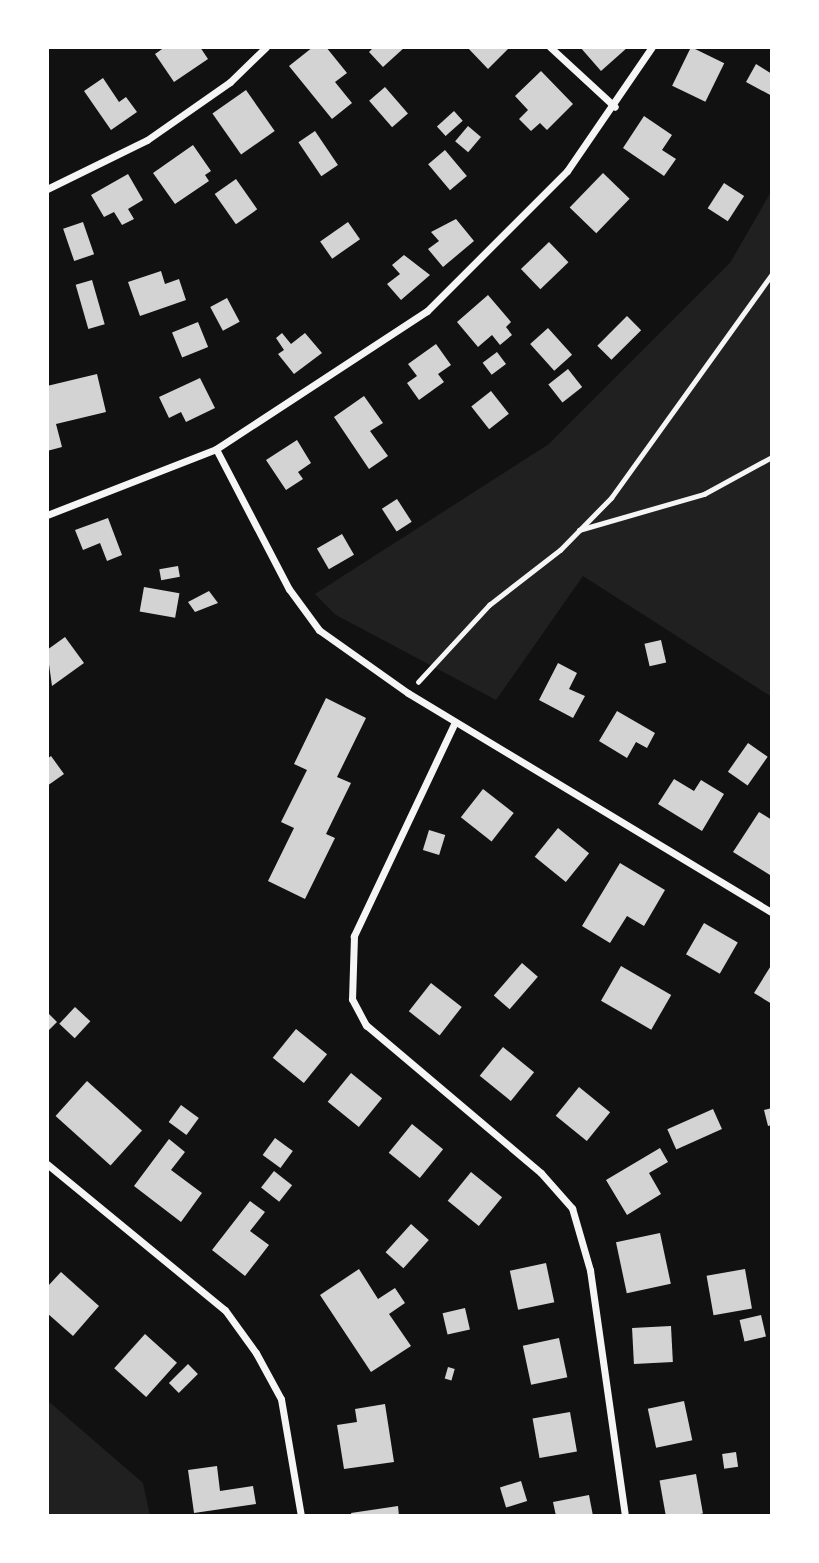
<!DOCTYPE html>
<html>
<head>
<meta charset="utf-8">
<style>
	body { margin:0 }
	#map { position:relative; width:819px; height:1563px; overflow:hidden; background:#111; font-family:Lato,sans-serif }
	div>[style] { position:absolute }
	.green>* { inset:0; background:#202020 }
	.building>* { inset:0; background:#d3d3d3; transform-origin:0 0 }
	.path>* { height:4.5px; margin:-2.25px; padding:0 2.25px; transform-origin:2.25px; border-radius:2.25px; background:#f5f5f5 }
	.minor>* { height:7px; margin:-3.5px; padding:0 3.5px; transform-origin:3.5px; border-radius:3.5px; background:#f5f5f5 }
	span { translate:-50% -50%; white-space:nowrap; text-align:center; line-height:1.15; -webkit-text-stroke:7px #fff; paint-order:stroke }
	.frame { position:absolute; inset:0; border:49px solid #fff; pointer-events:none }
</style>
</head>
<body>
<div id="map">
	<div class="green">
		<div style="clip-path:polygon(772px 190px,772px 697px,583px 576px,496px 700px,336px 615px,315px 594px,549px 444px,730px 263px)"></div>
		<div style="clip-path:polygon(47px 1400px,143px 1483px,150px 1516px,47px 1516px)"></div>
	</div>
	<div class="building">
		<div style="clip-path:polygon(165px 47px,200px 47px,208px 59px,174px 82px,155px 54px)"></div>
		<div style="clip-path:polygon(313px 47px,326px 47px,347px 73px,335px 82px,352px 103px,332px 119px,289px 66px)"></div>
		<div style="clip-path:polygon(374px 47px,405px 47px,383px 67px,369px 52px)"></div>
		<div style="clip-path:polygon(467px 47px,510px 47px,488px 69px)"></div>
		<div style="clip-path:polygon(580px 47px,628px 47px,601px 71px)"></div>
		<div style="left:691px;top:47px;width:37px;height:43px;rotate:26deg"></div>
		<div style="clip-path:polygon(756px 64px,772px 74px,772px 96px,746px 82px)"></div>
		<div style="clip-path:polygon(541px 71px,573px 104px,547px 130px,540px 123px,531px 131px,519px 119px,528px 110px,515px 96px)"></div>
		<div style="clip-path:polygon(103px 78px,119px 102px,126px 97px,137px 112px,111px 130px,84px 91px)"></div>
		<div style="left:385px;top:87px;width:35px;height:21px;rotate:49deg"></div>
		<div style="left:246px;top:90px;width:50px;height:41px;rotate:55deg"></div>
		<div style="left:454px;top:111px;width:13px;height:23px;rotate:48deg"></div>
		<div style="clip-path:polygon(644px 116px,672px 135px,662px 150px,676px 159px,664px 176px,623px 148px)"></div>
		<div style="left:468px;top:126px;width:17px;height:20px;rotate:40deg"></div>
		<div style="left:315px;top:131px;width:41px;height:20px;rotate:56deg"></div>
		<div style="clip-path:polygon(193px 145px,211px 171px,205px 175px,209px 181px,175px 204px,153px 173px)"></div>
		<div style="left:445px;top:150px;width:34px;height:22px;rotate:50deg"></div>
		<div style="left:603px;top:173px;width:37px;height:48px;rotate:44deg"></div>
		<div style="clip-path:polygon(128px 174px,143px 200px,128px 209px,134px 219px,122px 225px,114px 212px,104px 217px,91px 195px)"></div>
		<div style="left:236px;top:179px;width:37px;height:26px;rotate:55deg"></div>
		<div style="left:724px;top:183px;width:24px;height:30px;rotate:33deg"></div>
		<div style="clip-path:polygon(456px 219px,474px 241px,443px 267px,428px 249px,439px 241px,431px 232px)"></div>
		<div style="left:83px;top:222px;width:34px;height:21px;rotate:71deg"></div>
		<div style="left:348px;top:222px;width:21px;height:34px;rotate:55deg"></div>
		<div style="left:549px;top:242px;width:28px;height:39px;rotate:46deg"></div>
		<div style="clip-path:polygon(404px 255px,430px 275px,401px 300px,387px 284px,400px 274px,392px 265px)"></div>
		<div style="clip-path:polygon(161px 271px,165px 284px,179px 279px,186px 300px,140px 316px,128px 282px)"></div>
		<div style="left:92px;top:280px;width:46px;height:17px;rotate:74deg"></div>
		<div style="clip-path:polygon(488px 295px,511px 322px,506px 327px,512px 335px,500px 345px,492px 335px,478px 347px,457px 322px)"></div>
		<div style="left:227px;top:298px;width:27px;height:19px;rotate:62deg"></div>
		<div style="left:627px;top:316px;width:20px;height:42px;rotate:45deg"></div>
		<div style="left:198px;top:322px;width:27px;height:28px;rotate:68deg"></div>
		<div style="left:548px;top:328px;width:36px;height:24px;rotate:48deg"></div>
		<div style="clip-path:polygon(282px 333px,291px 344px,305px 333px,322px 353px,294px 374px,278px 354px,284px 350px,276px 338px)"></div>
		<div style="clip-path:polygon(436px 344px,451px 365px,438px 374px,444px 382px,419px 400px,407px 383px,417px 376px,408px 364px)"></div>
		<div style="left:497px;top:352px;width:15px;height:18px;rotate:53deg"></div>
		<div style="left:568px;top:369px;width:23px;height:25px;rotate:52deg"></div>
		<div style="clip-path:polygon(97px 374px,106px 412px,56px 424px,62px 447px,47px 451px,47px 386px)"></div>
		<div style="clip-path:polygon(200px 378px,215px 408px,186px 422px,181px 412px,169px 418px,159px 397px)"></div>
		<div style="left:491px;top:391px;width:29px;height:25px;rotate:52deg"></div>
		<div style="clip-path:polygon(364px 396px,383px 423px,370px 431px,388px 456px,369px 469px,334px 417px)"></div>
		<div style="clip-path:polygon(297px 440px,311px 463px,298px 472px,303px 479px,286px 490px,266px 460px)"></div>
		<div style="left:397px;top:499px;width:27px;height:18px;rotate:57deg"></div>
		<div style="clip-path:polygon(108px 518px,122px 555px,107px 561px,100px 543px,83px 550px,75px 530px)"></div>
		<div style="left:342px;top:534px;width:24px;height:29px;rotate:60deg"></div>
		<div style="left:178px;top:566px;width:11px;height:19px;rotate:80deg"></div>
		<div style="left:144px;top:587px;width:36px;height:25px;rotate:10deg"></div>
		<div style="clip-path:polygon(209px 591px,218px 603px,195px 612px,188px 602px)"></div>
		<div style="clip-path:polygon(65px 637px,84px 663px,52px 686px,47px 650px)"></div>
		<div style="left:661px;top:640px;width:23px;height:17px;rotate:77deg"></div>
		<div style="clip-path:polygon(558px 663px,577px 673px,569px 689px,585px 696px,573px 718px,539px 700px)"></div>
		<div style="clip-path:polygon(326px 698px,366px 718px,337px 777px,351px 783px,326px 834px,335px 838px,305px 899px,268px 881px,294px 828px,281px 822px,307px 770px,294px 764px)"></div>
		<div style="clip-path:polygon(617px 711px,655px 733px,647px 748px,636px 742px,627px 758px,599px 741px)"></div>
		<div style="left:748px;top:743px;width:24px;height:35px;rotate:35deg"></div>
		<div style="clip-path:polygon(51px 756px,64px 774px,47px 786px,47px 759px)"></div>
		<div style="clip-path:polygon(674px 779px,694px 791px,701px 780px,724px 794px,702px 831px,658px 804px)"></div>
		<div style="left:483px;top:789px;width:39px;height:36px;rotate:38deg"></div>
		<div style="clip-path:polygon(759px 812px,772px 820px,770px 875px,733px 852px)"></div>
		<div style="left:558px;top:828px;width:40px;height:37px;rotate:39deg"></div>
		<div style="left:429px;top:830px;width:17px;height:21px;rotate:17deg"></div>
		<div style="clip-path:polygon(620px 863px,665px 890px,644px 926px,627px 916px,610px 943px,582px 926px)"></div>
		<div style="left:704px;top:923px;width:39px;height:36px;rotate:30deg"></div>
		<div style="left:522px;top:963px;width:21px;height:43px;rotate:41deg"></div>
		<div style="clip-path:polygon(772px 964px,772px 1004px,754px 993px)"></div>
		<div style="left:621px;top:966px;width:58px;height:40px;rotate:30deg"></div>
		<div style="left:431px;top:983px;width:39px;height:36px;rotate:38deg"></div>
		<div style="left:75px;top:1007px;width:21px;height:23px;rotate:43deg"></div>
		<div style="clip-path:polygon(47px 1012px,57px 1022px,47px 1032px)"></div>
		<div style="left:296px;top:1029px;width:40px;height:37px;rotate:39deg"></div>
		<div style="left:503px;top:1047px;width:40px;height:37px;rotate:39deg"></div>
		<div style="left:351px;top:1073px;width:40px;height:37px;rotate:39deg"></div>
		<div style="left:87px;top:1081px;width:74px;height:47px;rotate:42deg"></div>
		<div style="left:579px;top:1087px;width:40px;height:37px;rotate:39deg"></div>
		<div style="left:181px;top:1105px;width:22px;height:21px;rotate:36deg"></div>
		<div style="clip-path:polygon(772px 1108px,772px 1125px,768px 1126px,764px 1110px)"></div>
		<div style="left:713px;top:1109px;width:22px;height:50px;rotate:66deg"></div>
		<div style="left:412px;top:1124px;width:40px;height:37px;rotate:39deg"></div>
		<div style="left:275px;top:1138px;width:22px;height:21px;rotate:36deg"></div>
		<div style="clip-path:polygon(169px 1139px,185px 1152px,171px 1170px,202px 1193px,181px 1222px,134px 1186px)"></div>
		<div style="clip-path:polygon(660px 1148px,668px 1162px,649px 1173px,661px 1194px,627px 1215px,606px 1180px)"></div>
		<div style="left:274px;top:1171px;width:23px;height:21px;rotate:38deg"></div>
		<div style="left:471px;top:1172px;width:40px;height:37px;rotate:39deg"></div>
		<div style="clip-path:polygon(250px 1201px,265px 1212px,250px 1231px,269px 1245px,245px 1276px,212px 1250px)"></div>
		<div style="left:411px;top:1224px;width:24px;height:38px;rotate:42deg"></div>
		<div style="left:660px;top:1233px;width:52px;height:45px;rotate:78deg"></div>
		<div style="left:546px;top:1263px;width:40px;height:37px;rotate:78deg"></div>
		<div style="clip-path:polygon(359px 1269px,378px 1299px,395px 1288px,405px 1303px,389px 1314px,411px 1346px,371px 1372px,320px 1295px)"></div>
		<div style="left:745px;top:1269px;width:40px;height:39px;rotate:80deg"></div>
		<div style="clip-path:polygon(61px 1272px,99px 1306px,73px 1336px,47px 1313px,47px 1287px)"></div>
		<div style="left:465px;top:1308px;width:22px;height:23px;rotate:77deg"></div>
		<div style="left:761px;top:1315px;width:22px;height:22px;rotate:77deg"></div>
		<div style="left:671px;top:1326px;width:36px;height:39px;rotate:87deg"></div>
		<div style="left:145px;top:1334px;width:43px;height:46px;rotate:42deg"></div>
		<div style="left:559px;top:1338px;width:40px;height:37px;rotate:78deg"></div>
		<div style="left:188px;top:1364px;width:14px;height:27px;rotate:45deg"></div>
		<div style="left:448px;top:1367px;width:7px;height:12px;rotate:16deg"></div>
		<div style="left:684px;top:1401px;width:40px;height:37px;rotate:78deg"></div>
		<div style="clip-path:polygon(385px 1404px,394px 1462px,344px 1469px,337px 1425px,357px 1422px,355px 1409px)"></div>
		<div style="left:570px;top:1412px;width:40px;height:38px;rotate:80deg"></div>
		<div style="left:736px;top:1452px;width:15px;height:14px;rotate:82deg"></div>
		<div style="clip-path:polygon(217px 1466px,220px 1491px,253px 1486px,256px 1504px,194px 1513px,188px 1470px)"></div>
		<div style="left:696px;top:1474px;width:40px;height:37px;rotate:80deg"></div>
		<div style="left:521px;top:1481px;width:21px;height:22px;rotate:73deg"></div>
		<div style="clip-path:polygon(589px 1495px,593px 1516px,556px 1516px,553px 1502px)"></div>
		<div style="clip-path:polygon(398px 1506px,399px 1516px,352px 1516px,351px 1513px)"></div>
	</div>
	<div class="path">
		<div style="left:579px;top:530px;width:130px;rotate:-16.1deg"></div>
		<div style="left:704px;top:494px;width:77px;rotate:-28.6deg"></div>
		<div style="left:418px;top:682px;width:105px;rotate:-47.3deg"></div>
		<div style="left:489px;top:605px;width:90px;rotate:-37.8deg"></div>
		<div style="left:560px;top:550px;width:73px;rotate:-45.6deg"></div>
		<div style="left:611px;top:498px;width:276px;rotate:-54.3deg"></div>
	</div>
	<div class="minor">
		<div style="left:550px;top:47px;width:88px;rotate:42.7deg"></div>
		<div style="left:47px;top:189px;width:111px;rotate:-26.1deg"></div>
		<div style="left:147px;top:140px;width:101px;rotate:-34.9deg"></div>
		<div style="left:230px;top:82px;width:50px;rotate:-44.2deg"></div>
		<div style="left:216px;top:449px;width:158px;rotate:62.5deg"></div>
		<div style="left:289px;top:589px;width:51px;rotate:53.8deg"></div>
		<div style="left:319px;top:630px;width:109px;rotate:35.3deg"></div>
		<div style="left:408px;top:693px;width:425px;rotate:31.1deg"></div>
		<div style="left:47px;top:515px;width:181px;rotate:-21.3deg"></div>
		<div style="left:216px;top:449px;width:252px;rotate:-33.2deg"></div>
		<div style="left:427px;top:311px;width:198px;rotate:-45deg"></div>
		<div style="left:567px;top:171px;width:150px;rotate:-55.6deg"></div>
		<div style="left:455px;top:722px;width:237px;rotate:115.3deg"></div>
		<div style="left:354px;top:936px;width:63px;rotate:91.8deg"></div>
		<div style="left:352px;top:999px;width:30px;rotate:62deg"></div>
		<div style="left:366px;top:1025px;width:229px;rotate:40.2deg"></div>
		<div style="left:541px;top:1173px;width:47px;rotate:48.5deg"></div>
		<div style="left:572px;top:1208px;width:65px;rotate:73.8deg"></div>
		<div style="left:590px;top:1270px;width:248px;rotate:81.9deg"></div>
		<div style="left:47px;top:1164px;width:230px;rotate:39.4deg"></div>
		<div style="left:225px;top:1310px;width:53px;rotate:54.2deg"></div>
		<div style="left:256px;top:1353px;width:52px;rotate:61.5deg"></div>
		<div style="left:281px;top:1399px;width:119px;rotate:80.3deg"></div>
	</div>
	<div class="frame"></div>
</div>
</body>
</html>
